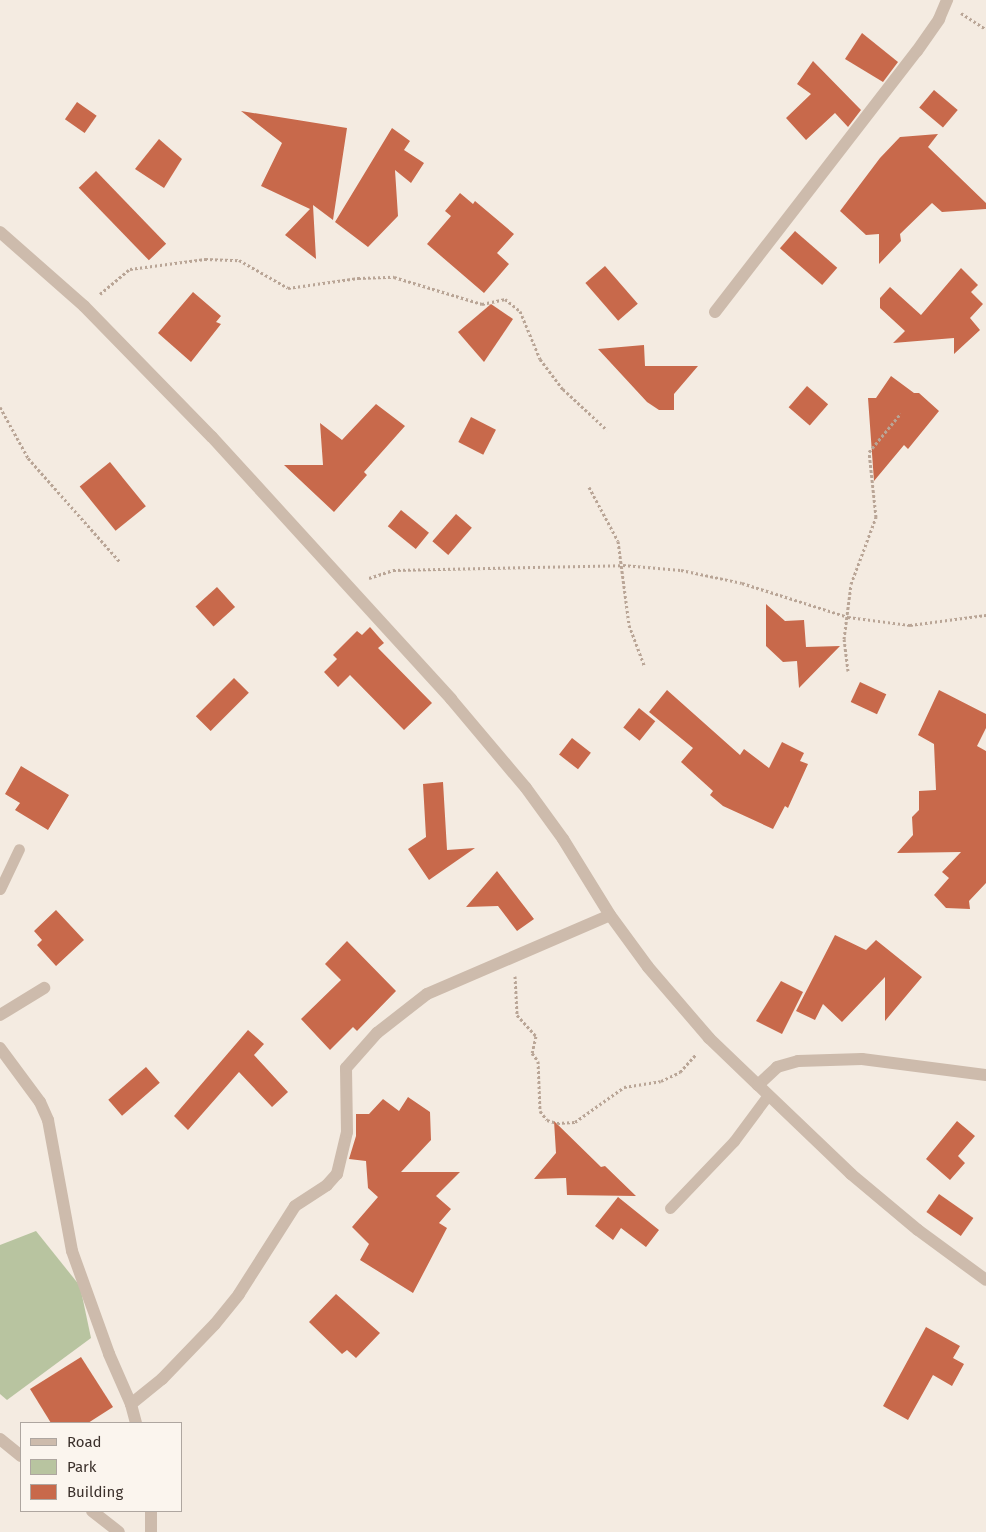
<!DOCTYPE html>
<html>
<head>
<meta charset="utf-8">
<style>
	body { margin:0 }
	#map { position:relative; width:986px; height:1532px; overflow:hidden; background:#f4ebe1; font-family:"Fira Sans",sans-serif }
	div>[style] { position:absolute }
	.green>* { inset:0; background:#b8c4a0 }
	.building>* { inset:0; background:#c8694b; transform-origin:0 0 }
	.path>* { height:3px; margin-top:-1.5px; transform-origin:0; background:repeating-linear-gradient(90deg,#b9a596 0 2.5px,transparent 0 5px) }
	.service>* { height:11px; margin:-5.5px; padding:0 5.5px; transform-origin:5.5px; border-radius:5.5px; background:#cdbbac }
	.minor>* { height:12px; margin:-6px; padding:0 6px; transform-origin:6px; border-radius:6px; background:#cdbbac }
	span { translate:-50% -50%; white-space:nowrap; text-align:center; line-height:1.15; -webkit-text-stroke:4px #fbf5ee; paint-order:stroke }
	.legend { position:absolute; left:20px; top:1422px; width:162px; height:90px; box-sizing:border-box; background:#fbf5ee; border:1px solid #aea6a0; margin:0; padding:6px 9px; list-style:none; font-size:15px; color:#3b302b }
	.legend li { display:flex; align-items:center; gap:10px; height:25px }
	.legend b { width:25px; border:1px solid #aea6a0 }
</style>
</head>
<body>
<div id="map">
	<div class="green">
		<div style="clip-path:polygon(36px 1231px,80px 1286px,91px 1338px,7px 1400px,0 1394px,0 1245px)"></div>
	</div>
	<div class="building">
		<div style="clip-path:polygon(862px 33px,898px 62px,883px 82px,845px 59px)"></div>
		<div style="clip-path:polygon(813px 61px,861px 110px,848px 127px,835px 113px,806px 140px,786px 118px,811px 94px,797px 84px)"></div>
		<div style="left:934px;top:90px;width:31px;height:23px;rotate:40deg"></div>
		<div style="left:77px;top:102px;width:24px;height:21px;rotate:35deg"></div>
		<div style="clip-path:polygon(241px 111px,347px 128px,333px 220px,313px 205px,316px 259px,285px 235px,310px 209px,261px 186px,282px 143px)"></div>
		<div style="clip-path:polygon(392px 128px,410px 141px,404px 150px,424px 163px,411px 183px,395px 170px,398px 216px,368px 247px,335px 222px)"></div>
		<div style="clip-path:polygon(938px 134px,928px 147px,986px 203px,986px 209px,942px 212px,932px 203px,900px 234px,901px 241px,879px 264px,879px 234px,866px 235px,840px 211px,880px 158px,900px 137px)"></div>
		<div style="clip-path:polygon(159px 139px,182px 159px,164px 188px,135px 169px)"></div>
		<div style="left:96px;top:171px;width:101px;height:24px;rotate:46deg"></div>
		<div style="clip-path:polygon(460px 193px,473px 204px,475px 201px,514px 234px,497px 253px,509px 264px,484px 293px,427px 244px,451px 216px,445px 211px)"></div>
		<div style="left:795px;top:231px;width:56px;height:23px;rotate:41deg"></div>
		<div style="left:605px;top:266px;width:50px;height:26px;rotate:49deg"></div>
		<div style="clip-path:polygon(961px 268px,978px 285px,971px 292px,983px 304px,970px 318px,980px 330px,954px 354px,954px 338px,893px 343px,905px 331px,880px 308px,880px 298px,890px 287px,921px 315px)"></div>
		<div style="clip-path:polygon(193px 292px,221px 316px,216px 322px,221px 324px,191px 362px,158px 333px)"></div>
		<div style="clip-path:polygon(491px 304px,513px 319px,484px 362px,458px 332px)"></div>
		<div style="clip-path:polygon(644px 345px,645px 366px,698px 366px,674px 394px,674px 410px,659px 410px,647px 402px,598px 349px)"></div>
		<div style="clip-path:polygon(891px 376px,914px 393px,919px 393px,939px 411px,908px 449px,904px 445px,874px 481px,868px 398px,876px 398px)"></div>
		<div style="left:807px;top:386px;width:28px;height:28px;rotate:41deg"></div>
		<div style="clip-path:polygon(376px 404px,405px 426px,364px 472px,367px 475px,334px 512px,284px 465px,323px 465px,320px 423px,342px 440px)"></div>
		<div style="left:471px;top:417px;width:28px;height:28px;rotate:27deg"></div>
		<div style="left:110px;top:462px;width:57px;height:39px;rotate:51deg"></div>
		<div style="left:401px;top:510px;width:36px;height:21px;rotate:39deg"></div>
		<div style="left:456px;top:514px;width:21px;height:36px;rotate:41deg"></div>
		<div style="left:217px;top:587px;width:27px;height:29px;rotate:48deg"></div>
		<div style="clip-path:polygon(766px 604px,785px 621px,804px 620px,806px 647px,840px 646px,799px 688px,797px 661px,783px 662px,766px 646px)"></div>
		<div style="clip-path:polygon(370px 627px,384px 643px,378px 648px,432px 703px,404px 730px,350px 675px,338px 687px,324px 672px,337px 659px,333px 655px,357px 631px,362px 635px)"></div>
		<div style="left:234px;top:678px;width:21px;height:54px;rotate:45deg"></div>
		<div style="left:860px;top:682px;width:29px;height:22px;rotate:25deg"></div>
		<div style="clip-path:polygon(667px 690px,740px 755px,744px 749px,769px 768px,782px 742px,804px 753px,800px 761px,808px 764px,788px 808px,785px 806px,773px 829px,723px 806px,710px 795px,713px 791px,681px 762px,693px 748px,649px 712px)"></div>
		<div style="clip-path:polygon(939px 690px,986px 714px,986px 728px,977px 746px,986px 751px,986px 883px,969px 901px,970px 909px,946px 908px,934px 895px,949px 878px,942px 872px,961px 852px,897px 853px,913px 835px,912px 817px,919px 810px,919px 791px,936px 790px,934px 744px,918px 735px)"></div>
		<div style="left:639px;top:708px;width:21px;height:25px;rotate:39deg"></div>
		<div style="left:572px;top:738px;width:24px;height:21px;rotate:38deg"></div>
		<div style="clip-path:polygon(21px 766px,69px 795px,48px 830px,15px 810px,20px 803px,5px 794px)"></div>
		<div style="clip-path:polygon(443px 782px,447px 850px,475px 848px,429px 880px,408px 849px,426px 837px,423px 784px)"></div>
		<div style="clip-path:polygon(497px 871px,534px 919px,517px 931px,498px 906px,466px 907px)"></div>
		<div style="clip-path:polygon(56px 910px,84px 940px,56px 966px,37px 945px,42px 940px,34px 931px)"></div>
		<div style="clip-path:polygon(835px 935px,866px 950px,876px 940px,922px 977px,885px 1021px,885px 977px,842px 1022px,823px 1004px,815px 1020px,796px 1011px)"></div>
		<div style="clip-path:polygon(347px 941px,396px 991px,357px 1031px,353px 1027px,330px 1050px,301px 1019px,341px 980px,325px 964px)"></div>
		<div style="clip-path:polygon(781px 981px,803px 992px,782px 1034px,756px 1021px)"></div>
		<div style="clip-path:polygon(248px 1030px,264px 1044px,254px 1055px,288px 1092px,272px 1107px,239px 1072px,188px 1130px,174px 1116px)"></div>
		<div style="left:146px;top:1067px;width:21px;height:50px;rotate:49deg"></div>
		<div style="clip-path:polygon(408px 1097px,430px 1112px,431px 1140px,401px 1172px,460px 1172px,436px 1196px,451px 1209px,439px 1223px,447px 1228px,413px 1293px,360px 1260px,369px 1244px,352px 1227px,378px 1197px,368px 1188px,366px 1161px,349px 1159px,356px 1136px,356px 1114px,369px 1114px,383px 1099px,399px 1111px)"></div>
		<div style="clip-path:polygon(554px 1121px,601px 1167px,605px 1166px,636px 1196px,567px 1195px,566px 1178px,534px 1179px,556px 1153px)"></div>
		<div style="clip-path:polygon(957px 1121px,975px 1136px,958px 1156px,965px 1163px,950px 1180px,926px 1159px)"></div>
		<div style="left:939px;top:1194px;width:42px;height:22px;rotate:35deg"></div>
		<div style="clip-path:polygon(618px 1197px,659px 1230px,646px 1247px,621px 1228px,613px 1240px,595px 1226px)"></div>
		<div style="clip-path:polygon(336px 1294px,380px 1333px,356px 1358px,347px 1350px,342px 1354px,309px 1322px)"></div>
		<div style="clip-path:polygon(926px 1327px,960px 1346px,953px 1358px,964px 1364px,952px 1386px,933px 1375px,908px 1420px,883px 1406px)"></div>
		<div style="clip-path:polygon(81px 1357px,113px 1407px,88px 1423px,51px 1423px,30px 1389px)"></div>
	</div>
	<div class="path">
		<div style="left:961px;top:13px;width:30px;rotate:33deg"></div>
		<div style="left:100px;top:294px;width:39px;rotate:-40deg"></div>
		<div style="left:130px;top:269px;width:76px;rotate:-7.6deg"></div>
		<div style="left:205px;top:259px;width:34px;rotate:2deg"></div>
		<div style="left:239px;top:260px;width:56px;rotate:29.7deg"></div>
		<div style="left:288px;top:288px;width:71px;rotate:-8.1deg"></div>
		<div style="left:358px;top:278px;width:36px;rotate:-2deg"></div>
		<div style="left:394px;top:277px;width:92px;rotate:17.1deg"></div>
		<div style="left:482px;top:304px;width:24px;rotate:-12deg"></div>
		<div style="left:505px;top:299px;width:19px;rotate:39deg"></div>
		<div style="left:520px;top:311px;width:52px;rotate:67.4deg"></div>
		<div style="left:540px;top:359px;width:38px;rotate:53deg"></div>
		<div style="left:563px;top:389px;width:60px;rotate:43deg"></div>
		<div style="left:0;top:407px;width:58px;rotate:61.2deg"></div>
		<div style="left:28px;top:458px;width:139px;rotate:48.5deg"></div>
		<div style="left:589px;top:487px;width:61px;rotate:61.8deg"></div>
		<div style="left:618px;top:541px;width:85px;rotate:82.5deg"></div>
		<div style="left:629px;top:625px;width:43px;rotate:69.4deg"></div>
		<div style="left:369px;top:578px;width:25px;rotate:-18deg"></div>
		<div style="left:393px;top:570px;width:230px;rotate:-1.2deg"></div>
		<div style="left:623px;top:565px;width:58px;rotate:4.9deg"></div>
		<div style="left:681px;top:570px;width:62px;rotate:12deg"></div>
		<div style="left:742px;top:583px;width:111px;rotate:17.8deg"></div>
		<div style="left:848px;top:617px;width:63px;rotate:7.4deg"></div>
		<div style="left:910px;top:625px;width:77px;rotate:-7.5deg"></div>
		<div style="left:848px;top:671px;width:32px;rotate:-97deg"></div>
		<div style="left:844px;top:639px;width:55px;rotate:-82.7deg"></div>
		<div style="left:851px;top:584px;width:72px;rotate:-69.5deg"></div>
		<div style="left:876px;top:517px;width:65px;rotate:-96.1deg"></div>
		<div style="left:869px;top:452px;width:50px;rotate:-50.6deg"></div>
		<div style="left:515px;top:976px;width:39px;rotate:87deg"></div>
		<div style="left:517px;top:1015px;width:28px;rotate:48deg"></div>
		<div style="left:536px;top:1036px;width:17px;rotate:103deg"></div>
		<div style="left:532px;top:1053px;width:10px;rotate:53deg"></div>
		<div style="left:538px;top:1061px;width:50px;rotate:87.7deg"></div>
		<div style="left:540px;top:1111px;width:11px;rotate:52deg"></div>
		<div style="left:547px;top:1120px;width:10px;rotate:17deg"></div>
		<div style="left:557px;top:1123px;width:18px;rotate:-3deg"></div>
		<div style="left:575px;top:1122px;width:60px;rotate:-35.5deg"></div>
		<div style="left:624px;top:1087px;width:37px;rotate:-9deg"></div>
		<div style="left:661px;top:1081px;width:21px;rotate:-25deg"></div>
		<div style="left:680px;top:1072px;width:24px;rotate:-48deg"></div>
	</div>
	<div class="service">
		<div style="left:0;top:889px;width:44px;rotate:-64.6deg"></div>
		<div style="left:670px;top:1208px;width:93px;rotate:-46.3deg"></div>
		<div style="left:734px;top:1141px;width:57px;rotate:-53.5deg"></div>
	</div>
	<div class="minor">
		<div style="left:0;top:232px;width:112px;rotate:41.4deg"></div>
		<div style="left:84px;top:306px;width:183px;rotate:45.7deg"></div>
		<div style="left:212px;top:437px;width:355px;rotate:47.6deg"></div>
		<div style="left:451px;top:699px;width:116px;rotate:49.9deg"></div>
		<div style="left:526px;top:788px;width:63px;rotate:54deg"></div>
		<div style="left:563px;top:839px;width:89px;rotate:58.3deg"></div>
		<div style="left:610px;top:915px;width:64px;rotate:53.8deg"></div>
		<div style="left:648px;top:967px;width:94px;rotate:49.3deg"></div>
		<div style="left:709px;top:1038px;width:68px;rotate:43.8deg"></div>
		<div style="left:758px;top:1085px;width:26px;rotate:-43deg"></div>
		<div style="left:777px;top:1067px;width:22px;rotate:-16deg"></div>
		<div style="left:798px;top:1061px;width:64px;rotate:-1.8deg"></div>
		<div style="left:862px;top:1059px;width:125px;rotate:7.4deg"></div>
		<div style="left:715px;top:312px;width:330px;rotate:-52.3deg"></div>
		<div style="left:917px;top:51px;width:39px;rotate:-55deg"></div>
		<div style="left:939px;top:19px;width:21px;rotate:-67deg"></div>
		<div style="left:0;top:1015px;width:52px;rotate:-31.5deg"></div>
		<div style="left:0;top:1048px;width:67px;rotate:53.5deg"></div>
		<div style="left:40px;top:1102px;width:20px;rotate:66deg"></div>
		<div style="left:48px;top:1120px;width:133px;rotate:79.6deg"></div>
		<div style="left:72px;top:1251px;width:109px;rotate:70.2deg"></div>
		<div style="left:109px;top:1354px;width:55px;rotate:66.3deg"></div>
		<div style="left:758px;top:1085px;width:129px;rotate:43.7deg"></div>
		<div style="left:851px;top:1174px;width:87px;rotate:39.9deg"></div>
		<div style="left:918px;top:1230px;width:84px;rotate:36.3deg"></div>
		<div style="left:136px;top:1423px;width:20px;rotate:-105deg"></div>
		<div style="left:131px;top:1404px;width:40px;rotate:-39deg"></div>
		<div style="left:162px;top:1379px;width:76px;rotate:-46.1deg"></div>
		<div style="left:215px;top:1324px;width:38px;rotate:-51deg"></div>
		<div style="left:239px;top:1294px;width:104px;rotate:-57.5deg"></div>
		<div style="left:295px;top:1206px;width:38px;rotate:-33deg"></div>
		<div style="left:327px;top:1185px;width:15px;rotate:-48deg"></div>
		<div style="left:337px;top:1174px;width:43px;rotate:-76.6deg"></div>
		<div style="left:347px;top:1132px;width:64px;rotate:-90.9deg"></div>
		<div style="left:346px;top:1068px;width:47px;rotate:-48.5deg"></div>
		<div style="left:377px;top:1033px;width:63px;rotate:-38deg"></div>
		<div style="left:427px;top:994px;width:199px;rotate:-23.3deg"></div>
		<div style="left:0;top:1439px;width:27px;rotate:39deg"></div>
		<div style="left:92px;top:1511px;width:34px;rotate:38deg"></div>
		<div style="left:151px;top:1511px;width:21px;rotate:90deg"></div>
	</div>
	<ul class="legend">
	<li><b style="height:6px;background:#cdbbac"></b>Road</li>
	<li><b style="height:14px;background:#b8c4a0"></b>Park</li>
	<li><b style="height:14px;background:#c8694b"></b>Building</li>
	</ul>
</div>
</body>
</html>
